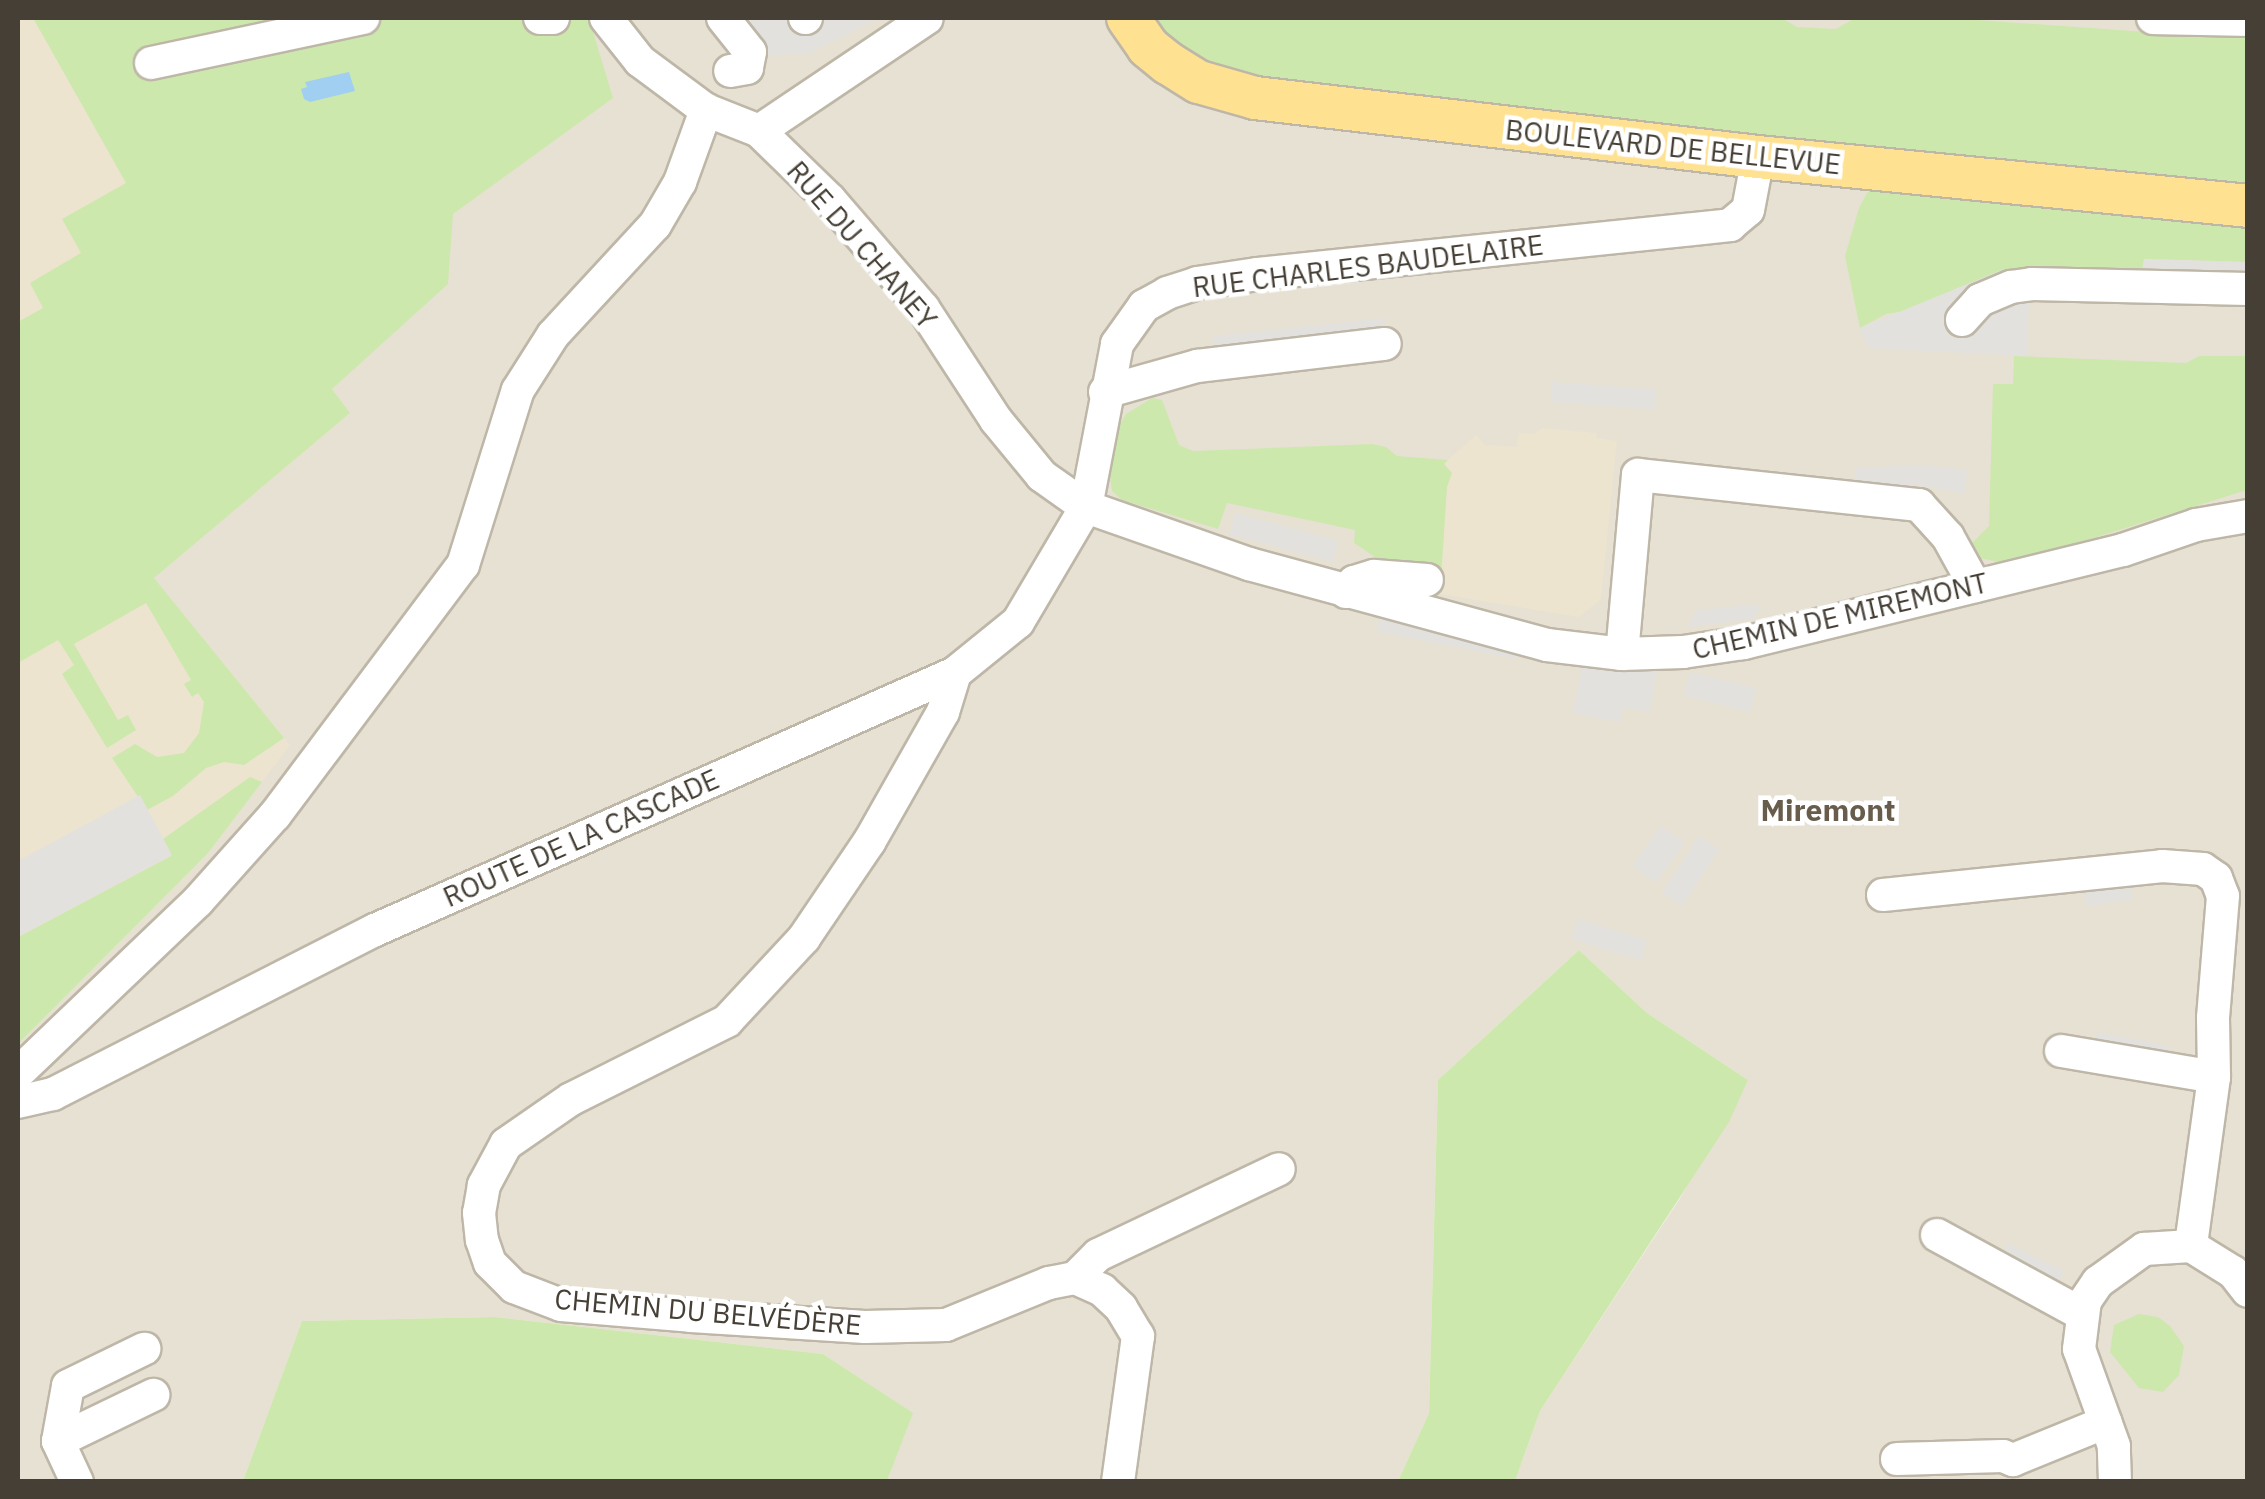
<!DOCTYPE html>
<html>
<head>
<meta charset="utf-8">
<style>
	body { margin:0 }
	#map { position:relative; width:2265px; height:1499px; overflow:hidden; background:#f3efe5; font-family:"IBM Plex Sans",sans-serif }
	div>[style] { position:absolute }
	.residential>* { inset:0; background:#e7e1d3 }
	.education>* { inset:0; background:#ece4cf }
	.green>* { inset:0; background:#cde8ad }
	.parking>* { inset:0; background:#e3e1dd; transform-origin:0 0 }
	.water>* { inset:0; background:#a0cff1 }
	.roads { filter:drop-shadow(2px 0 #beb7a8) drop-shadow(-2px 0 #beb7a8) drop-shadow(0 2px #beb7a8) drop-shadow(0 -2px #beb7a8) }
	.minor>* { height:32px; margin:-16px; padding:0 16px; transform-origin:16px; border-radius:16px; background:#fff }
	.major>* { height:42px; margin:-21px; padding:0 21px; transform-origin:21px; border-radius:21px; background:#ffe192 }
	span { translate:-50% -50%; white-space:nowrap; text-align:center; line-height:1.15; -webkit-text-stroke:9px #fff; paint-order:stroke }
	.street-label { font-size:28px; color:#453f35 }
	.neighbourhood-label { font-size:30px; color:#685d4c; font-weight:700 }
	.frame { position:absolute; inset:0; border:20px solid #453f35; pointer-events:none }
</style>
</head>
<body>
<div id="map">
	<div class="residential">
		<div style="clip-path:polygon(18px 18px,2247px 18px,2247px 1481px,1515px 1481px,1540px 1411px,1679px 1200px,1748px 1080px,1647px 1013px,1579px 950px,1438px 1080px,1429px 1413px,1398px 1481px,887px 1481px,912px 1413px,823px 1354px,495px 1317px,302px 1321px,243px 1481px,18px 1481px)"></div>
	</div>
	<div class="education">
		<div style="clip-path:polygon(18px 18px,61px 18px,184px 194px,350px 413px,154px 578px,290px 745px,205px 856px,18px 1044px)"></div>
		<div style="clip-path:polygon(1542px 428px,1596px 433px,1597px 438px,1617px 441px,1601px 599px,1579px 617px,1440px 594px,1447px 486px,1444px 463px,1476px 435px,1485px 445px,1517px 447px,1519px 433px,1534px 434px)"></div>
	</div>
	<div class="green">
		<div style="clip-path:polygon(33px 18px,589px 18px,613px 98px,453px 214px,448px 284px,332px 389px,350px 413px,154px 578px,284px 738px,244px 765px,224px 762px,206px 768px,173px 796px,147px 810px,112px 758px,135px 744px,157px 757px,184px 753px,199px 733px,204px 702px,198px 693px,192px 697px,184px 684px,191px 680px,146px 603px,74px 644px,118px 720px,128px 715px,136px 730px,107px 748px,62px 674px,74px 665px,58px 640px,18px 663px,18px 322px,43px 308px,30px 283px,81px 253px,62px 219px,126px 183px)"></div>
		<div style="clip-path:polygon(1145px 18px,1782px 18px,1797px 27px,1836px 29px,1855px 18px,1950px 18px,2216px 37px,2247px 32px,2247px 194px,1227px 84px)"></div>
		<div style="clip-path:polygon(1875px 188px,2247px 226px,2247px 262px,2145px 259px,2142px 274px,1886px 314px,1860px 328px,1845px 256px,1859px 208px,1867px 193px)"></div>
		<div style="clip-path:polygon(2014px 356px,2186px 363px,2199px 356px,2247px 356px,2247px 490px,2052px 551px,1999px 562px,1974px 557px,1967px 548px,1989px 526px,1993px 384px,2013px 384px)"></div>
		<div style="clip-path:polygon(1152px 398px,1162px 400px,1179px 445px,1193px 451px,1372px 444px,1386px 447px,1397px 456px,1448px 460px,1444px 464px,1452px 473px,1447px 487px,1441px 578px,1390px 567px,1354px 543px,1355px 530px,1227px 503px,1218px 529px,1122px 500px,1112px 491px,1110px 476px,1114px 435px,1126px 414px)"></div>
		<div style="clip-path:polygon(250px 777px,262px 782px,208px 853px,18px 1044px,18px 937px,171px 856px,163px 839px)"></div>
		<div style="clip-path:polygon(1579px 950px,1647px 1013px,1748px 1080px,1729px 1122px,1540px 1411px,1515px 1481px,1398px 1481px,1429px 1413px,1438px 1080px)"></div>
		<div style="clip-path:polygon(2139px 1314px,2158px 1317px,2170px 1326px,2184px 1346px,2179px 1375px,2163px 1392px,2139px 1388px,2110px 1352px,2114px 1325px)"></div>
		<div style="clip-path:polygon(495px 1317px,823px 1354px,913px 1413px,887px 1481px,243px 1481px,302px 1321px)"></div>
	</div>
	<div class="parking">
		<div style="clip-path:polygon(734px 18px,879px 18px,808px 54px,762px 55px)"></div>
		<div style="clip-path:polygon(2144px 259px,2247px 262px,2247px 307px,2029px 300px,2027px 356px,1869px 348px,1860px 328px,2004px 269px,2141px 274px)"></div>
		<div style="left:1384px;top:318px;width:20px;height:172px;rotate:84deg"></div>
		<div style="left:1552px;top:382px;width:104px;height:20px;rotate:4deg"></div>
		<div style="clip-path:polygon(1919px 465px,1967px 470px,1965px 493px,1908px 484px,1881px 495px,1854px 492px,1855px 468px)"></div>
		<div style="left:1235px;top:513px;width:107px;height:22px;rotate:15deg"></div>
		<div style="clip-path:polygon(1762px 604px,1754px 619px,1687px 627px,1697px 610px)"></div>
		<div style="left:1380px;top:615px;width:142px;height:17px;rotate:11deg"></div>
		<div style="clip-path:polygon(1584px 656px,1657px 670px,1649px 712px,1623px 707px,1620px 722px,1573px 713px)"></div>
		<div style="left:1690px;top:672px;width:68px;height:24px;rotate:14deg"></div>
		<div style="clip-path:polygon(140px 795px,172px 855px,18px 937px,18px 861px)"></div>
		<div style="left:1661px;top:826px;width:29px;height:49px;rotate:36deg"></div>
		<div style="left:1699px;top:836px;width:24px;height:68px;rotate:33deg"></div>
		<div style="left:2130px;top:881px;width:18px;height:47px;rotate:81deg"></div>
		<div style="left:1578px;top:919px;width:72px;height:21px;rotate:17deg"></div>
		<div style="left:2097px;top:1032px;width:74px;height:16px;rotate:11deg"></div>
		<div style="left:2008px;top:1243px;width:63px;height:19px;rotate:27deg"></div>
	</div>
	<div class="water">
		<div style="clip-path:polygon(349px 72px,355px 91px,310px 102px,304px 99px,301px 89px,307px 87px,305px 82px)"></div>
	</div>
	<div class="roads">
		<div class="minor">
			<div style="left:540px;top:18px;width:13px"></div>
			<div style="left:606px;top:18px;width:55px;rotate:51.7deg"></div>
			<div style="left:640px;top:61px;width:82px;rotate:36.6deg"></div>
			<div style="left:706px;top:110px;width:57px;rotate:21.6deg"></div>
			<div style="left:759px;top:131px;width:99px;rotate:44.2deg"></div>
			<div style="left:830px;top:200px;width:143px;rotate:49.3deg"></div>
			<div style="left:923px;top:308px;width:134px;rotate:56.9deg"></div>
			<div style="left:996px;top:420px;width:72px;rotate:50.6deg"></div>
			<div style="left:1042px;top:476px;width:54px;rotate:35.2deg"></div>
			<div style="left:1086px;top:507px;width:173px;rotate:19.3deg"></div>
			<div style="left:1249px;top:564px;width:309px;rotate:15.2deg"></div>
			<div style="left:1547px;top:645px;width:76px;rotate:6.8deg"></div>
			<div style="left:1622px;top:654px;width:61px;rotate:-1.9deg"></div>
			<div style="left:1683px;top:652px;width:62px;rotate:-8.4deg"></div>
			<div style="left:1744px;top:643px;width:390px;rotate:-13.8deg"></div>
			<div style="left:2123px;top:550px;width:77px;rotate:-18.9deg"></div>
			<div style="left:2196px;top:525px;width:53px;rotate:-9.8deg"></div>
			<div style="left:723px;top:18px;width:43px;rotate:51.5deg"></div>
			<div style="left:750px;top:52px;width:16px;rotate:101deg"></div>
			<div style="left:747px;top:68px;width:17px;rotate:170deg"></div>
			<div style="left:805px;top:18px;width:1px"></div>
			<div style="left:2153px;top:18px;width:95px;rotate:1.2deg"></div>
			<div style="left:151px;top:63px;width:217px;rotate:-12deg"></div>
			<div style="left:759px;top:131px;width:202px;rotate:-33.9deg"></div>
			<div style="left:1962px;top:320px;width:27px;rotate:-48deg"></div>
			<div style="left:1980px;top:300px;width:34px;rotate:-23deg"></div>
			<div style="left:2011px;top:287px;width:21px;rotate:-8deg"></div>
			<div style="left:2032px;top:284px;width:216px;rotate:1.3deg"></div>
			<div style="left:1105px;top:392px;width:96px;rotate:-15.8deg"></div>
			<div style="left:1197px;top:366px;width:189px;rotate:-6.7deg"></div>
			<div style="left:1346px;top:592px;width:13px;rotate:-51deg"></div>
			<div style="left:1354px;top:582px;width:21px;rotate:-17deg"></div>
			<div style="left:1374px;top:576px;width:53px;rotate:4.3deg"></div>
			<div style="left:1622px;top:654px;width:180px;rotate:-84.9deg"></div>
			<div style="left:1638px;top:475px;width:283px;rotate:6.1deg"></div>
			<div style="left:1919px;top:505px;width:43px;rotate:47.8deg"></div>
			<div style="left:1948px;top:537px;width:56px;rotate:61.1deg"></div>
			<div style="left:955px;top:673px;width:41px;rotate:107.1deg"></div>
			<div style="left:943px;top:712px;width:150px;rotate:119.6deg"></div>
			<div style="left:869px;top:842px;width:116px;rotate:124.1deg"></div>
			<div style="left:804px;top:938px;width:113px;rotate:132.9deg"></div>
			<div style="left:727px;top:1021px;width:174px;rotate:153.4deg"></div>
			<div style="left:571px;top:1099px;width:79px;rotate:145.3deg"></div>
			<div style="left:506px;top:1144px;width:47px;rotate:118.2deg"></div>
			<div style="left:484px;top:1185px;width:28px;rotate:100deg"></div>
			<div style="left:479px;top:1213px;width:27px;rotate:84deg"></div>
			<div style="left:482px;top:1240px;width:24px;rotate:71deg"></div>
			<div style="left:490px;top:1263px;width:34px;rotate:45deg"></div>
			<div style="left:514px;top:1287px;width:50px;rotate:21deg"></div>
			<div style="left:561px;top:1305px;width:130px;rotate:4.8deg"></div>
			<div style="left:691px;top:1316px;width:174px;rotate:3.6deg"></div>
			<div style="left:865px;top:1327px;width:81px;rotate:-1.4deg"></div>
			<div style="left:946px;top:1325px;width:111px;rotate:-22.2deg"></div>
			<div style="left:1049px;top:1283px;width:26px;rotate:-11deg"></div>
			<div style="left:1075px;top:1278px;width:30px;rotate:24deg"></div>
			<div style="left:1102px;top:1290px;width:26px;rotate:43deg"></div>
			<div style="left:1121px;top:1308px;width:33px;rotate:59deg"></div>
			<div style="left:1138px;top:1336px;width:147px;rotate:97.8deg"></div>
			<div style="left:1883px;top:895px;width:281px;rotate:-5.9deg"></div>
			<div style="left:2162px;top:866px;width:41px;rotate:4.2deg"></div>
			<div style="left:2203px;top:869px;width:16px;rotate:35deg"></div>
			<div style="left:2216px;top:878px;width:19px;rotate:69deg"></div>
			<div style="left:2223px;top:896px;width:122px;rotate:94.7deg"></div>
			<div style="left:2213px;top:1018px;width:59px;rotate:89deg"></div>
			<div style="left:2214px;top:1077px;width:171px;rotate:97.8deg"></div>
			<div style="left:2061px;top:1051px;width:155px;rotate:9.6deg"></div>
			<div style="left:18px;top:1073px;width:249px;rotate:-43.7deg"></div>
			<div style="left:198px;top:901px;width:115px;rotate:-48.2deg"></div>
			<div style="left:275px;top:815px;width:313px;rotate:-53.1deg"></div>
			<div style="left:463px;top:565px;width:183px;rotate:-72.6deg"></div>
			<div style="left:518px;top:390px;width:65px;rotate:-57.5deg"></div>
			<div style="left:553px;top:335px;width:150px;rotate:-47.2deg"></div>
			<div style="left:655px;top:225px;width:50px;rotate:-59.8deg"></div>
			<div style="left:680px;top:182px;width:77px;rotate:-70.1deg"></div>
			<div style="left:18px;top:1102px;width:36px;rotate:-13deg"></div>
			<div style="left:53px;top:1094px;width:361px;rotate:-27deg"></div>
			<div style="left:375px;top:930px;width:634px;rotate:-23.9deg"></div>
			<div style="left:955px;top:673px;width:81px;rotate:-39deg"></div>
			<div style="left:1018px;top:622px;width:134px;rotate:-59.4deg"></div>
			<div style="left:1086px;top:507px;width:166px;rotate:-79.2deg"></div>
			<div style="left:1117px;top:344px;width:47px;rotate:-54.6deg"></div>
			<div style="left:1144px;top:306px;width:26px;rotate:-29deg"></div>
			<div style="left:1167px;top:293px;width:32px;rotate:-18deg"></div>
			<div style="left:1197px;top:283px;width:62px;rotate:-8.4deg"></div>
			<div style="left:1258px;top:274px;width:475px;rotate:-5.9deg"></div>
			<div style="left:1730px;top:225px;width:23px;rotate:-40deg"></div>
			<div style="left:1748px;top:210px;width:54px;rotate:-79.3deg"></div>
			<div style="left:1937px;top:1235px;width:165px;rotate:28.6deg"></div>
			<div style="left:1075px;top:1278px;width:33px;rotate:-45deg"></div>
			<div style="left:1098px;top:1255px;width:200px;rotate:-25.4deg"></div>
			<div style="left:58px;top:1441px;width:106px;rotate:-25.8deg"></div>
			<div style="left:1897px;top:1459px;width:106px;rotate:-1.6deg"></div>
			<div style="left:2003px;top:1456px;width:11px;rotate:22deg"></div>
			<div style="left:2013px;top:1460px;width:100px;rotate:-22.2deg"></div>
			<div style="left:77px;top:1482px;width:45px;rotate:-114.9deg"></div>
			<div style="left:58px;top:1441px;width:56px;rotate:-79.7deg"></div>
			<div style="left:68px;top:1386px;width:85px;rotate:-26deg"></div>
			<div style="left:2115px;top:1482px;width:36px;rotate:-92deg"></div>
			<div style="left:2114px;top:1446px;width:103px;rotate:-109.8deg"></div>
			<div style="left:2079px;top:1349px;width:48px;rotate:-82.9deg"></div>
			<div style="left:2085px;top:1301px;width:23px;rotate:-56deg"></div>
			<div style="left:2098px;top:1282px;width:57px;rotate:-35.7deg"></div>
			<div style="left:2144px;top:1249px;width:47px;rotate:-3.7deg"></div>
			<div style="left:2191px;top:1246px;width:49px;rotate:31.8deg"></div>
			<div style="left:2233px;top:1272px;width:24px;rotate:52deg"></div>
		</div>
		<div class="major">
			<div style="left:1128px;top:18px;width:35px;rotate:55deg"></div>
			<div style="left:1148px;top:47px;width:26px;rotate:39deg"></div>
			<div style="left:1168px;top:63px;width:36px;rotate:32deg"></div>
			<div style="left:1199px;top:82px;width:58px;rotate:15.9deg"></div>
			<div style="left:1255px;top:98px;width:506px;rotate:6.69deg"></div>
			<div style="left:1758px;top:157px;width:492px;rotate:5.7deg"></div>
		</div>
	</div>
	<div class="street-label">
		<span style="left:1673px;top:147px;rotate:6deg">BOULEVARD DE BELLEVUE</span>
		<span style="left:862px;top:245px;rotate:49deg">RUE DU CHANEY</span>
		<span style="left:1368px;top:266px;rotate:-7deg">RUE CHARLES BAUDELAIRE</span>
		<span style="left:1840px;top:616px;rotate:-13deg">CHEMIN DE MIREMONT</span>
		<span style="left:581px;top:838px;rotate:-24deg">ROUTE DE LA CASCADE</span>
		<span style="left:708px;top:1312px;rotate:5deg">CHEMIN DU BELVÉDÈRE</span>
	</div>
	<div class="neighbourhood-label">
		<span style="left:1828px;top:810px">Miremont</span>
	</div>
	<div class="frame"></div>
</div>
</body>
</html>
